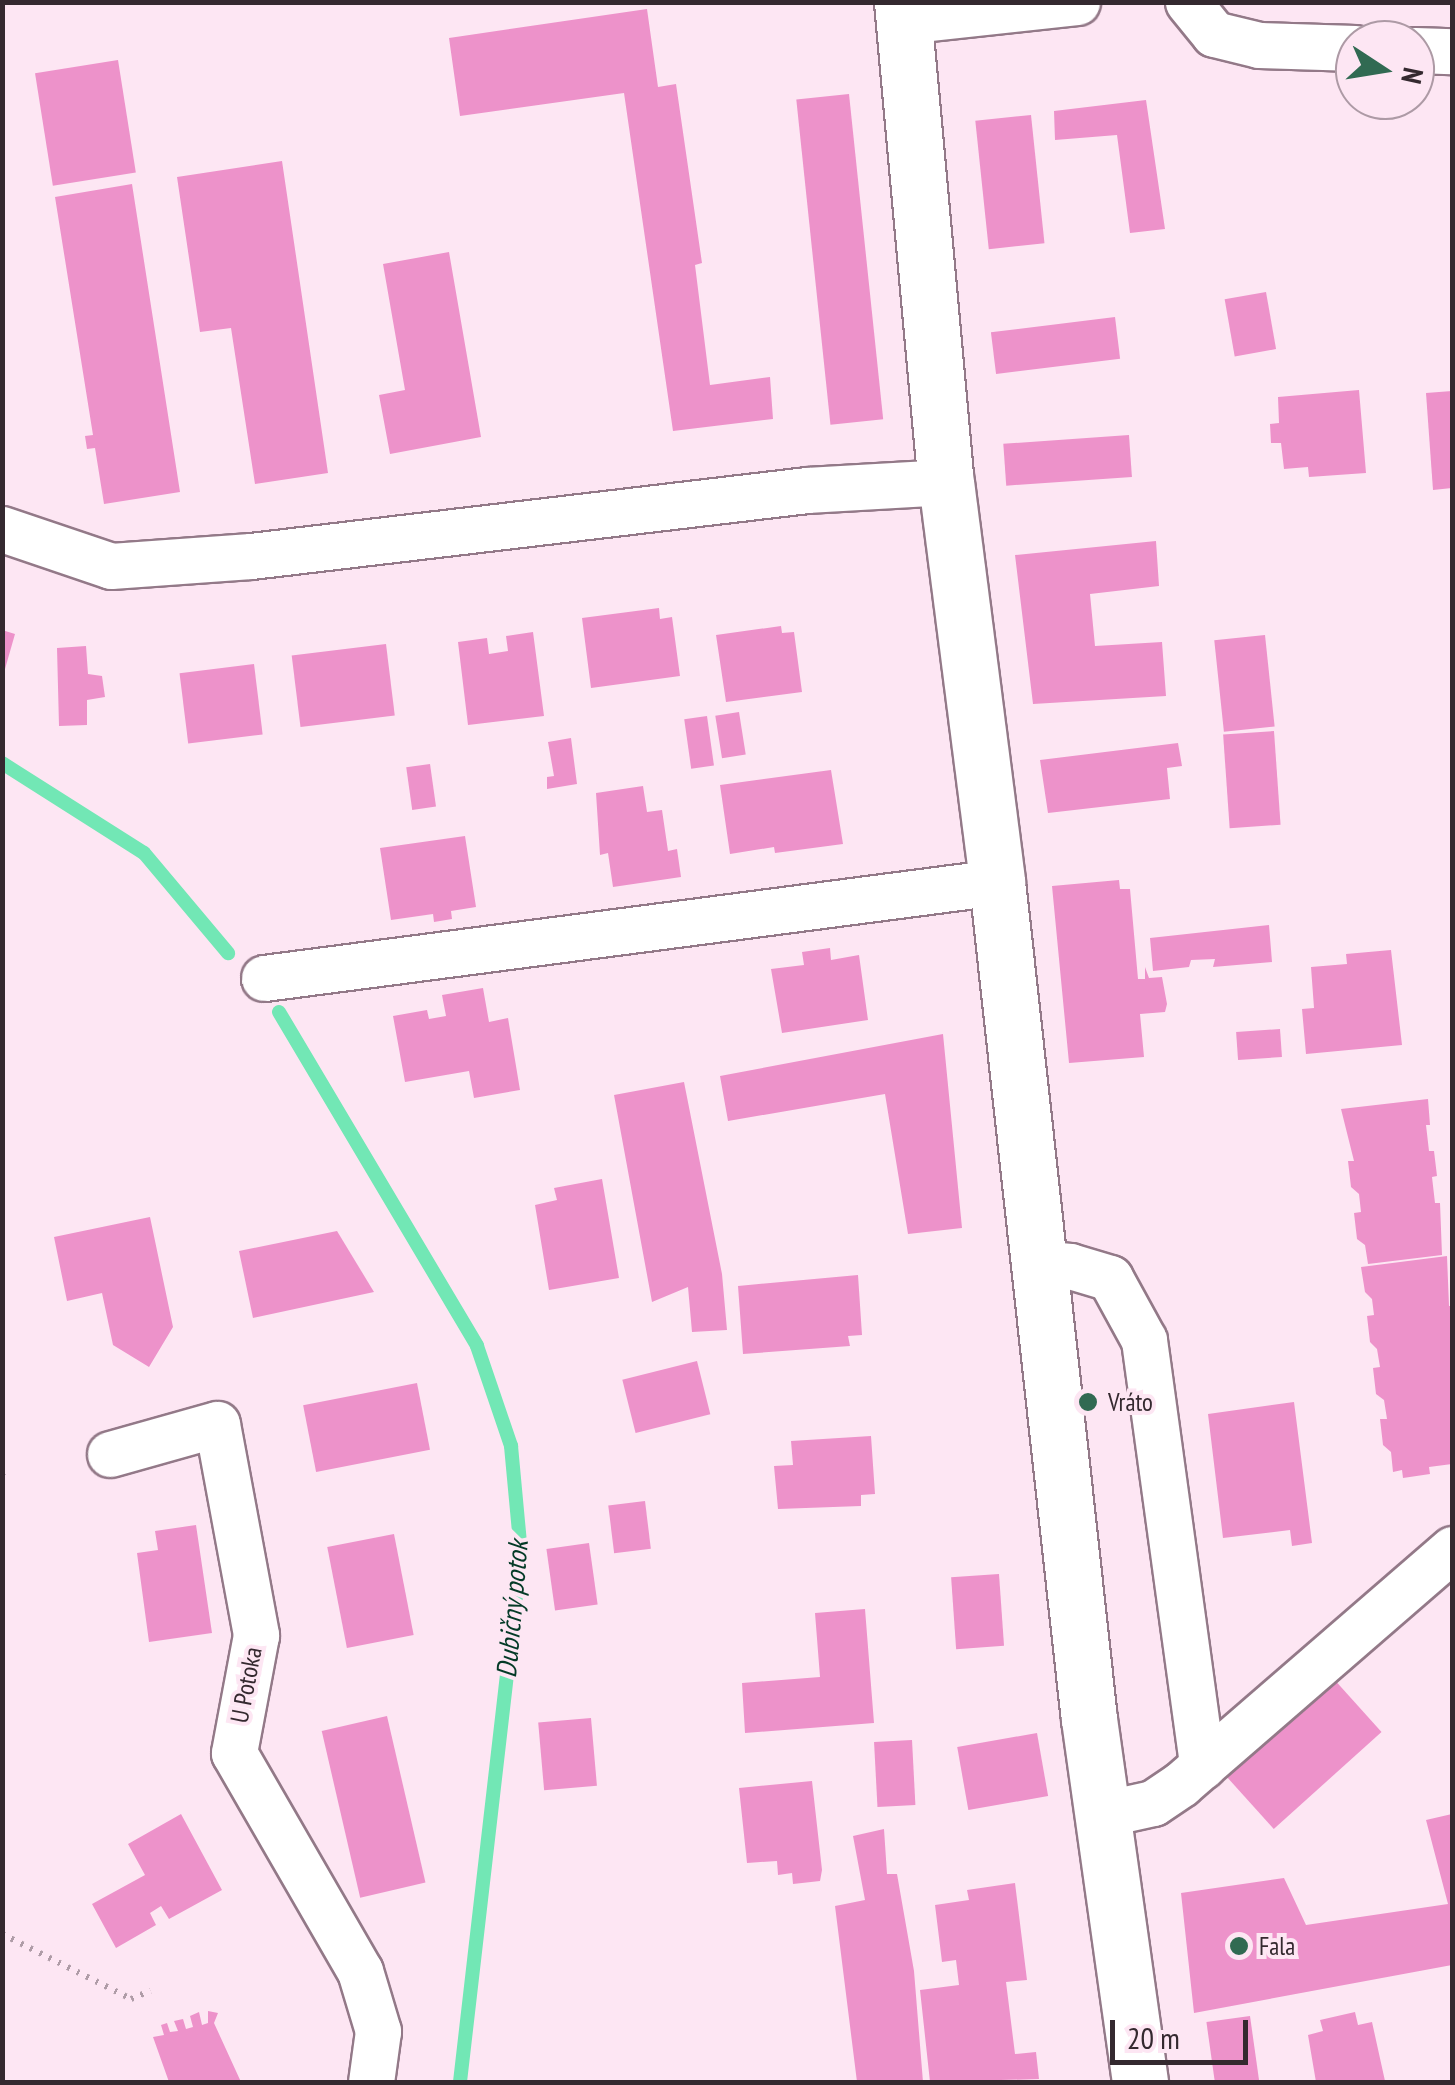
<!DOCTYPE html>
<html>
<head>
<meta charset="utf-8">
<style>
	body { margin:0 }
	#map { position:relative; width:1455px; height:2085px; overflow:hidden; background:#fde6f3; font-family:"PT Sans Narrow",sans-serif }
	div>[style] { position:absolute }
	.stream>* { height:14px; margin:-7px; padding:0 7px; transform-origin:7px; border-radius:7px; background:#72e7b5 }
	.building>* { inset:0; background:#ed92ca; transform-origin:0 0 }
	.path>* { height:6px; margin-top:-3px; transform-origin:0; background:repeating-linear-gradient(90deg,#af9ca7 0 2.5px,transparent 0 10.5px) }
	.roads { filter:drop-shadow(2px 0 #937988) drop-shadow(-2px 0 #937988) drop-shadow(0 2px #937988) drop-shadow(0 -2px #937988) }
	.minor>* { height:45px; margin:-22.5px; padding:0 22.5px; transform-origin:22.5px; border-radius:22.5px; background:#fff }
	.major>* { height:55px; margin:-27.5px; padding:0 27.5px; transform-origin:27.5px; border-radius:27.5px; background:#fff }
	.dots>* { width:28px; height:28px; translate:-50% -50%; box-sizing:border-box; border:5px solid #fde6f3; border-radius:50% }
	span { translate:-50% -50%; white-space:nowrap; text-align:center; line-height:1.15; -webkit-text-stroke:8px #fde6f3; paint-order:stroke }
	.poi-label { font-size:25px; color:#34292f }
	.left { translate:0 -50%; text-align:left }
	.street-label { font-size:25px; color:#34292f }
	.water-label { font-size:28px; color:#043a27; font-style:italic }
	.frame { position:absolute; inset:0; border:5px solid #34292f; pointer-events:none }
	.north { position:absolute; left:1335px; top:20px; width:100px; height:100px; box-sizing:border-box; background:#fde6f3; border:2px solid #ad9aa5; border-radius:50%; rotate:102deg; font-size:28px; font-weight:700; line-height:40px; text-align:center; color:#34292f }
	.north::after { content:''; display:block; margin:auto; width:35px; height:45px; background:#316a52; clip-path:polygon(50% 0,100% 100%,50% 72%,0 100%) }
	.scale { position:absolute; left:1110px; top:2020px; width:138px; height:45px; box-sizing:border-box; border:5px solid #34292f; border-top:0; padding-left:12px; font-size:30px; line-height:35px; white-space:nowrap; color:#34292f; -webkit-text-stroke:8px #fde6f3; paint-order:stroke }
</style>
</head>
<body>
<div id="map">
	<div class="stream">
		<div style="left:2px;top:763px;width:168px;rotate:32.4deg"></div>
		<div style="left:144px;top:853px;width:131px;rotate:50deg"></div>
		<div style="left:279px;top:1012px;width:388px;rotate:59.3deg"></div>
		<div style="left:477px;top:1346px;width:106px;rotate:71.2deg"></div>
		<div style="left:511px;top:1446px;width:107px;rotate:84.7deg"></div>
		<div style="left:521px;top:1553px;width:533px;rotate:96.58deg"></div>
	</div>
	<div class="building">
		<div style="clip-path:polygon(647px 9px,658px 87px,676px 84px,702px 263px,695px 265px,710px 385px,770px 377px,773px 419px,673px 431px,624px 93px,460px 116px,449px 38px)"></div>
		<div style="left:118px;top:60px;width:114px;height:84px;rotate:81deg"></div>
		<div style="left:849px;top:94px;width:327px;height:53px;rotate:84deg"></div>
		<div style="clip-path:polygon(1146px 100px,1165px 229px,1130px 233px,1117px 135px,1055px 140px,1054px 111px)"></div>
		<div style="left:1031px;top:115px;width:129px;height:56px;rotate:84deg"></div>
		<div style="clip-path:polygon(282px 161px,328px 473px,255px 484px,231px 328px,200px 332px,177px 177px)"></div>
		<div style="clip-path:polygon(132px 184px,180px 492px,104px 504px,95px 448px,87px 449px,85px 436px,93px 435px,55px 197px)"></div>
		<div style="clip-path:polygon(449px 252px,481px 437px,390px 454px,379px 395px,405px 390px,383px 264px)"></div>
		<div style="left:1266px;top:292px;width:58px;height:42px;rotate:80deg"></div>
		<div style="left:1115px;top:317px;width:42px;height:125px;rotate:83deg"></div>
		<div style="clip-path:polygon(1359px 390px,1366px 473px,1309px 477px,1308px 467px,1284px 469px,1281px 443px,1271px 443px,1270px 424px,1279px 423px,1278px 397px)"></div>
		<div style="clip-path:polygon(1452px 391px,1452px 488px,1433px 490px,1426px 393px)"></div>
		<div style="left:1129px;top:435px;width:42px;height:126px;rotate:86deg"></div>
		<div style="clip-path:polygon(1156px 541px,1159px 586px,1090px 594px,1095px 646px,1162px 642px,1166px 696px,1033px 704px,1015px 555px)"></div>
		<div style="clip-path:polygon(659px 608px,660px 619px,672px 617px,680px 676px,591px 688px,582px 618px)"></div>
		<div style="clip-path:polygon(781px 626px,782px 633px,794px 632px,802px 692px,726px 702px,716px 635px)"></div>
		<div style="clip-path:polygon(2px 630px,15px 634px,5px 669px,2px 668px)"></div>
		<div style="clip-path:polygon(533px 632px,544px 716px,468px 725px,458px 642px,487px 638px,489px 654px,508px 651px,506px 636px)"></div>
		<div style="left:1265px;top:635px;width:92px;height:51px;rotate:84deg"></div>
		<div style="left:386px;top:644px;width:72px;height:95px;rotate:83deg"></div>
		<div style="clip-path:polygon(86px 646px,88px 674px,102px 676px,105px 697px,87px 700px,87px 725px,59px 726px,57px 648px)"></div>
		<div style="left:254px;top:664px;width:71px;height:75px;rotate:83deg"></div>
		<div style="left:739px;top:712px;width:43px;height:24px;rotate:81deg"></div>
		<div style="left:707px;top:716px;width:50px;height:23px;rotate:82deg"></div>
		<div style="left:1274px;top:731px;width:94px;height:51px;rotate:86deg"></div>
		<div style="clip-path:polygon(571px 738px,577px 784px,547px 789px,547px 777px,554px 776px,548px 742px)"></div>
		<div style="clip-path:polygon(1178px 743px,1182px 766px,1167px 768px,1170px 799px,1048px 813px,1040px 760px)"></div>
		<div style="left:430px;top:764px;width:43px;height:24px;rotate:82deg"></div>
		<div style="clip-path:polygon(831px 770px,843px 844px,775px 853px,774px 847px,730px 854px,720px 785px)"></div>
		<div style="clip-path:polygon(643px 786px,647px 812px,662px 810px,668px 851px,677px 849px,681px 877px,613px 887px,608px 853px,600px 855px,596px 793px)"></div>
		<div style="clip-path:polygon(465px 836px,476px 907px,451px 911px,452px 919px,434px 922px,433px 914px,391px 920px,380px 848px)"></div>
		<div style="clip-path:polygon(1119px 880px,1120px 889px,1130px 889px,1138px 979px,1145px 979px,1145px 967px,1149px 978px,1162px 977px,1167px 1004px,1165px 1012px,1140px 1014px,1144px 1057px,1069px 1063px,1052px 886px)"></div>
		<div style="clip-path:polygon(1269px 925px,1272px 962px,1213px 967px,1215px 959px,1191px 960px,1189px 967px,1153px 971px,1150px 938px)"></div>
		<div style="clip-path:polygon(830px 948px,831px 960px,859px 955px,868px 1020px,782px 1033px,771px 969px,804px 965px,802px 952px)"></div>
		<div style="clip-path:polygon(1391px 950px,1402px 1045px,1306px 1054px,1302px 1009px,1314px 1008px,1311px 967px,1347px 964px,1346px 954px)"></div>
		<div style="clip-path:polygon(483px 988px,489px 1022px,508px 1018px,520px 1090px,474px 1098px,469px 1071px,405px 1082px,393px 1016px,427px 1010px,429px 1019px,446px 1016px,442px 995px)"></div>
		<div style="left:1280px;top:1029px;width:28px;height:44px;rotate:86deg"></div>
		<div style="clip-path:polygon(943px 1034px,962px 1228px,908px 1234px,885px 1094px,728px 1121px,720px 1076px)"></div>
		<div style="clip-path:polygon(684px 1082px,722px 1274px,727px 1330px,692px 1332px,688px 1287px,652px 1302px,614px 1095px)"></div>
		<div style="clip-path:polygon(1428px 1099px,1430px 1125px,1426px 1125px,1429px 1151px,1434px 1151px,1437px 1176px,1432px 1177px,1435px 1203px,1440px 1203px,1442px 1255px,1368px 1264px,1365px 1245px,1357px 1239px,1354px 1213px,1361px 1212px,1359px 1194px,1351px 1187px,1348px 1161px,1354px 1161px,1341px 1109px)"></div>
		<div style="clip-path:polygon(602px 1179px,619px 1278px,549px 1290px,535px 1205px,557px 1200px,554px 1188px)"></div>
		<div style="clip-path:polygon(150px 1217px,173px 1327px,149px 1367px,113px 1345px,102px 1293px,67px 1301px,54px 1237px)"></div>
		<div style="clip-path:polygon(337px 1231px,374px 1292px,253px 1318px,239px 1251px)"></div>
		<div style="clip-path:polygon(1447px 1256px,1449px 1306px,1452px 1306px,1452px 1464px,1429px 1467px,1430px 1474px,1403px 1478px,1402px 1470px,1393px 1472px,1391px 1452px,1383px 1445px,1380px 1419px,1387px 1419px,1384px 1400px,1376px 1394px,1373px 1368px,1380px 1367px,1377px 1349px,1370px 1342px,1367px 1316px,1374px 1315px,1372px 1299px,1365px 1292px,1361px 1267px)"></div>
		<div style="clip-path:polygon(858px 1275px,862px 1335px,848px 1336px,850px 1346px,743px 1354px,738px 1286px)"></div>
		<div style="left:697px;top:1361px;width:55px;height:77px;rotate:76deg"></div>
		<div style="left:417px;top:1383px;width:68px;height:116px;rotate:79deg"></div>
		<div style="clip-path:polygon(1294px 1402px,1312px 1543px,1292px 1546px,1290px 1530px,1223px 1538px,1208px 1414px)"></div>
		<div style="clip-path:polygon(871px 1436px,875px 1494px,861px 1495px,861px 1506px,778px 1509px,774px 1466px,793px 1465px,791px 1441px)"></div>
		<div style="left:645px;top:1501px;width:48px;height:37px;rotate:83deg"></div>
		<div style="clip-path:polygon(196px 1525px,212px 1633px,149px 1642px,137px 1553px,158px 1550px,155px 1531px)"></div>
		<div style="left:394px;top:1534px;width:103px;height:68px;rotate:79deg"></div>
		<div style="left:589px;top:1543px;width:62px;height:43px;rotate:82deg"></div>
		<div style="left:999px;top:1574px;width:72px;height:48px;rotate:86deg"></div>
		<div style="clip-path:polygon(865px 1609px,874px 1723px,745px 1733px,742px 1683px,820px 1677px,815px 1613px)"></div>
		<div style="left:1332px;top:1677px;width:74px;height:145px;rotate:48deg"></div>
		<div style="left:387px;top:1716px;width:171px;height:67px;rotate:77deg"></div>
		<div style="left:591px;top:1718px;width:68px;height:53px;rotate:85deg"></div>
		<div style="left:1037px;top:1733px;width:64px;height:81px;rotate:80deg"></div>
		<div style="left:912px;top:1740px;width:65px;height:38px;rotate:87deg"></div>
		<div style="clip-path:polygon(812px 1781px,822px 1870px,820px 1881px,793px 1884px,792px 1873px,778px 1875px,777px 1861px,747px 1863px,739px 1788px)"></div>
		<div style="clip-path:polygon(181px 1814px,222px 1890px,169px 1919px,161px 1906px,150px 1913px,156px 1925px,116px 1948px,92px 1904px,145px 1875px,128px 1844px)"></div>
		<div style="clip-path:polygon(1452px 1814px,1452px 1965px,1194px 2013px,1181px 1893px,1284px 1878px,1306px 1925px,1448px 1904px,1426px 1820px)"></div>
		<div style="clip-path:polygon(884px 1829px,887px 1874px,897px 1874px,914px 1971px,923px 2082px,857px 2082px,835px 1906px,865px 1900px,853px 1836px)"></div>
		<div style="clip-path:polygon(1015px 1883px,1027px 1980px,1006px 1982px,1015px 2054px,1036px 2052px,1039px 2079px,930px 2082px,920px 1990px,959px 1985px,956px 1960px,942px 1962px,935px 1905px,969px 1900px,967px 1890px)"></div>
		<div style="clip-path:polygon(208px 2011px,218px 2013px,214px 2023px,241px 2082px,169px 2082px,153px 2037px,164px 2035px,161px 2025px,167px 2023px,170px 2032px,178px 2031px,174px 2021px,183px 2019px,186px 2029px,193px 2027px,190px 2016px,199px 2012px,202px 2025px,208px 2023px)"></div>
		<div style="clip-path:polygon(1355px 2012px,1358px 2025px,1372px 2022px,1385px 2081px,1316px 2082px,1308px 2035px,1323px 2031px,1320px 2020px)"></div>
		<div style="left:1250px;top:2016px;width:67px;height:44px;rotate:82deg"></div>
	</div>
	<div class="path">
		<div style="left:2px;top:1475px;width:8px;rotate:45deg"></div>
		<div style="left:2px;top:1934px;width:144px;rotate:26.7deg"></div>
		<div style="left:131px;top:1999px;width:21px;rotate:-23deg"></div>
	</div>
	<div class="roads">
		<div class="minor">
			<div style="left:1188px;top:2px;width:41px;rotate:50.9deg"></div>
			<div style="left:1214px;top:34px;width:46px;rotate:13.7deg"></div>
			<div style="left:1259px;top:45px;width:96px;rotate:1.8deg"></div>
			<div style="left:903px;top:21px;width:175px;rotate:-6.2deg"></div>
			<div style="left:1415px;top:50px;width:37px;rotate:2deg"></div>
			<div style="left:2px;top:529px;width:115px;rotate:18.7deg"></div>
			<div style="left:111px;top:566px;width:140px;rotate:-4.1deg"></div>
			<div style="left:251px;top:556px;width:560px;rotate:-6.77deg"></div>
			<div style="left:807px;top:490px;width:139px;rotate:-3.3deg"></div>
			<div style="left:264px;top:978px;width:739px;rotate:-7.46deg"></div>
			<div style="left:1036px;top:1263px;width:34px;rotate:5deg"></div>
			<div style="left:1070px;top:1266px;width:42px;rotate:16.7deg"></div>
			<div style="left:1110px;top:1278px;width:71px;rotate:61.3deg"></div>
			<div style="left:1144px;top:1340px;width:430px;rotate:82.2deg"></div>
			<div style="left:110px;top:1454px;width:111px;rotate:-15.7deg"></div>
			<div style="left:217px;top:1424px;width:215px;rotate:79.5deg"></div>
			<div style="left:256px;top:1635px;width:120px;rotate:100.6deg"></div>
			<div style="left:234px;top:1753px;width:252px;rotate:60deg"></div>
			<div style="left:360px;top:1971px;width:63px;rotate:73.3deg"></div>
			<div style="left:378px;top:2031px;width:51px;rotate:97.8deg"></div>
			<div style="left:1103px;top:1814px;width:51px;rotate:-12.4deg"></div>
			<div style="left:1153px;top:1803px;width:34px;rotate:-34deg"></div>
			<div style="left:1181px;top:1784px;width:359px;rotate:-40.9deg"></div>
		</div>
		<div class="major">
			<div style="left:902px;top:2px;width:482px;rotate:84.8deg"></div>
			<div style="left:946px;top:482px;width:403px;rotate:82.7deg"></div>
			<div style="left:997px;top:882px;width:842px;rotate:83.73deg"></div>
			<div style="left:1089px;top:1719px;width:367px;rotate:82deg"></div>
		</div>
	</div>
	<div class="dots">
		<div style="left:1088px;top:1402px;background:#316a52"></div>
		<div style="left:1239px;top:1946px;background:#316a52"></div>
	</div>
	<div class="poi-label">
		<span class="left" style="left:1108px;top:1402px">Vráto</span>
		<span class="left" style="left:1259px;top:1946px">Fala</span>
	</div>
	<div class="street-label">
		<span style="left:246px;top:1685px;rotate:-79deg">U Potoka</span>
	</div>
	<div class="water-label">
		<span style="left:512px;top:1609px;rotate:-85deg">Dubičný potok</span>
	</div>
	<div class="frame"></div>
	<div class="north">N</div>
	<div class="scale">20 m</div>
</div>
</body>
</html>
